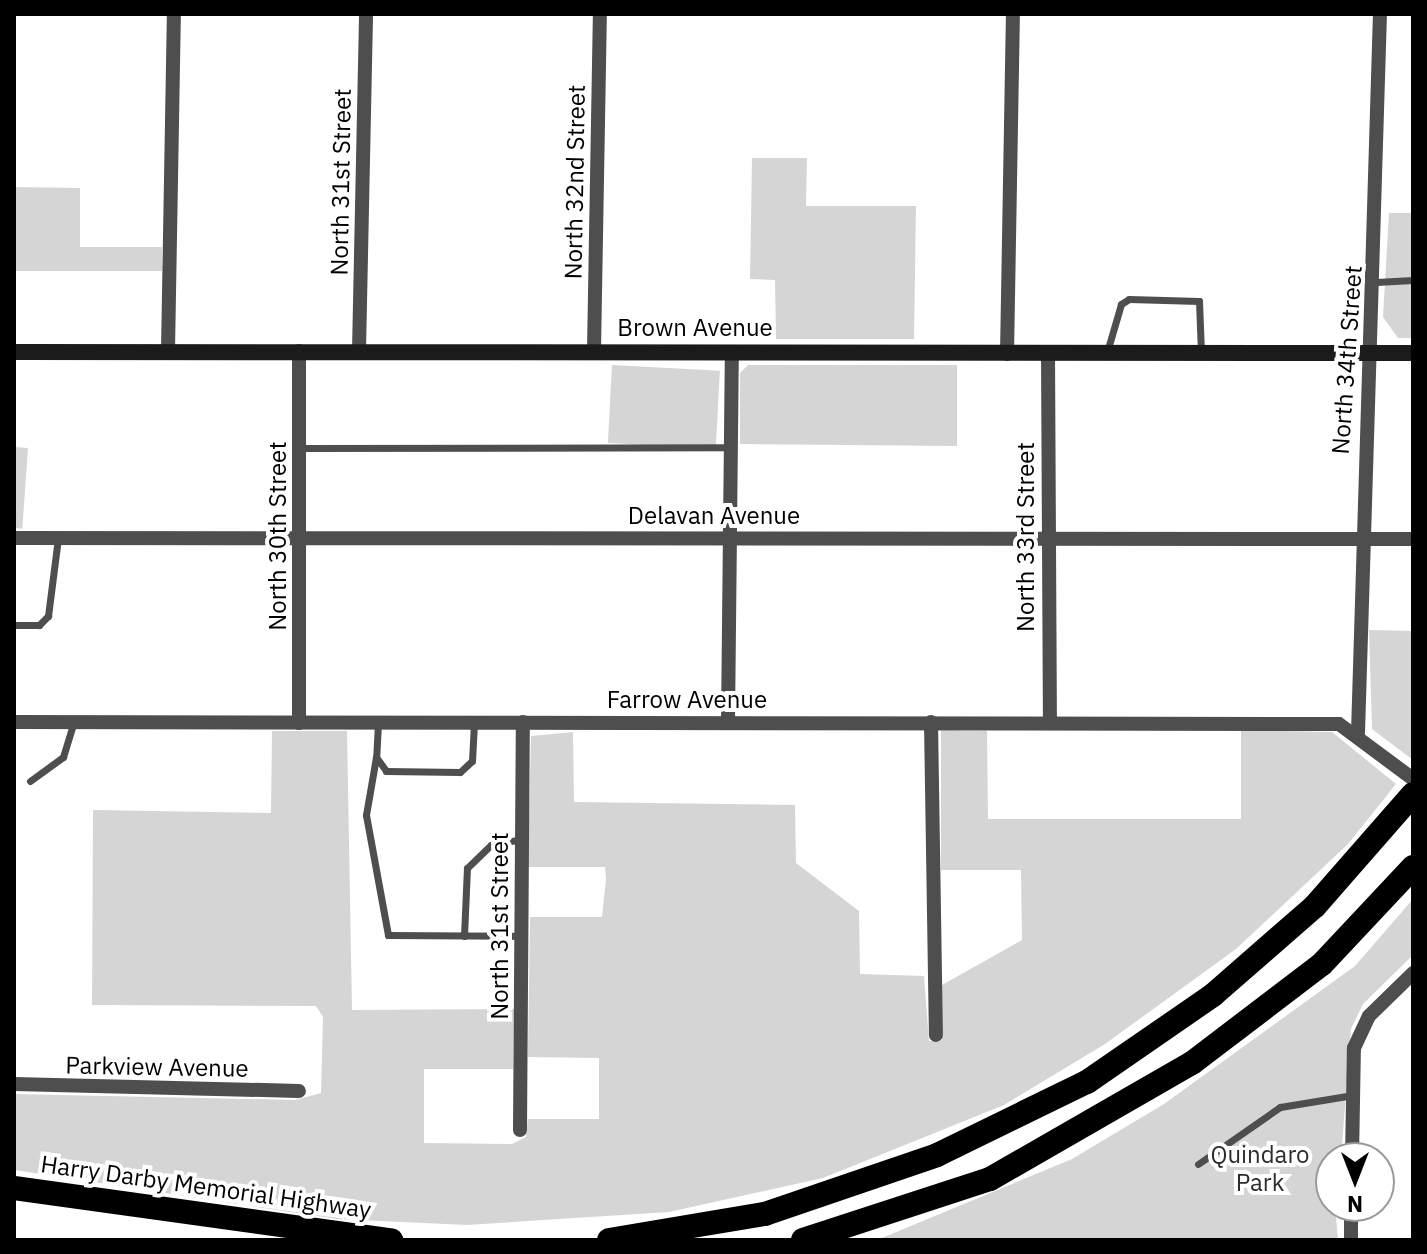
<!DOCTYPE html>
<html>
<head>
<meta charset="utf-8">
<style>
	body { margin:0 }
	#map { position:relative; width:1427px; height:1254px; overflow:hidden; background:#fff; font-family:"IBM Plex Sans",sans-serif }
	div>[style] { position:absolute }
	.green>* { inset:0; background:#d5d5d5; transform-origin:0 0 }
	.lane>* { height:7px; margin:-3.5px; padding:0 3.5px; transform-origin:3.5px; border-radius:3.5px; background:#4e4e4e }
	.street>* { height:14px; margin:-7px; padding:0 7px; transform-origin:7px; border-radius:7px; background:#4e4e4e }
	.secondary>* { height:16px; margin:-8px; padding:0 8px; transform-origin:8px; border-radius:8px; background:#1b1b1b }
	.highway>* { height:24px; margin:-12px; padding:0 12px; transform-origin:12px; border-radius:12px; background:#000 }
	span { translate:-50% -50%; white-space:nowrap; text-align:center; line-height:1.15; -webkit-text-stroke:8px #fff; paint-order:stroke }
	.street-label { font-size:24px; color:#000 }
	.park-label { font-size:24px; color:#2c2c2c }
	.frame { position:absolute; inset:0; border:16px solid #000; pointer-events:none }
	.north { position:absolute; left:1315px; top:1142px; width:80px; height:80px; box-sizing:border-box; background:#fff; border:2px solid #999; border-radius:50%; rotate:180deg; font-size:22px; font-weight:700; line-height:32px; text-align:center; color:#000 }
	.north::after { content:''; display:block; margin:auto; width:28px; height:36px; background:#000; clip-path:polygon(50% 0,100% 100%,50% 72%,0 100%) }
</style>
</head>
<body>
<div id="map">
	<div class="green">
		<div style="clip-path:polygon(752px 158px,807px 158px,806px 206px,916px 206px,914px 339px,776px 339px,775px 280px,750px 279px)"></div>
		<div style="clip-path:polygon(14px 187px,80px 188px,80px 247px,162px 247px,162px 271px,14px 271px)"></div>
		<div style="clip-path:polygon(1389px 213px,1413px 213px,1413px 338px,1398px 338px,1383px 317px)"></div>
		<div style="left:612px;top:365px;width:108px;height:78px;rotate:3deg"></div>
		<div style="clip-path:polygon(748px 365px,957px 365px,957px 446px,740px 444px,740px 373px)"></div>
		<div style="left:14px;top:447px;width:14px;height:81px;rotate:4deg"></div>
		<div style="clip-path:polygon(1369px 630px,1413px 631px,1413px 760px,1372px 729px)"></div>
		<div style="clip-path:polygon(941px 730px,987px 731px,988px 819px,1241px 819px,1241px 730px,1332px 732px,1396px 784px,1348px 844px,1236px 949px,1105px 1044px,1004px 1105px,823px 1178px,669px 1212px,467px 1225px,337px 1219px,14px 1170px,14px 1094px,295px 1100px,321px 1093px,323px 1017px,316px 1006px,92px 1005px,93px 810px,271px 813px,272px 731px,347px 731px,352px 1010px,514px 1009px,513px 1069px,424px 1069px,424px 1143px,512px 1144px,526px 1137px,528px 1119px,599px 1119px,599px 1058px,528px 1057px,530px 917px,602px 917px,606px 879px,605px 867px,528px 867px,531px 736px,573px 732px,574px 802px,795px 805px,796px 863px,859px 911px,860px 974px,924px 976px,929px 1041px,942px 1040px,942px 985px,1022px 940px,1021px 870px,941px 870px)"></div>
		<div style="clip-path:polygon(1413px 899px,1413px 955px,1363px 1004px,1351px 1029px,1341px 1158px,1331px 1158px,1338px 1240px,877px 1240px,1072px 1159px,1164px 1104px,1355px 966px)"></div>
	</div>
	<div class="lane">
		<div style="left:1376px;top:282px;width:37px;rotate:-3deg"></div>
		<div style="left:1107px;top:352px;width:50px;rotate:-73.7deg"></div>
		<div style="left:1121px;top:304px;width:9px;rotate:-32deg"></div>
		<div style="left:1129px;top:299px;width:70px;rotate:1.6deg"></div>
		<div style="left:1199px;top:301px;width:51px;rotate:87.8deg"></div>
		<div style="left:300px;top:448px;width:431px;rotate:-0.1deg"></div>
		<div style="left:14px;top:625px;width:25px"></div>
		<div style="left:39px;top:625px;width:13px;rotate:-45deg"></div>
		<div style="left:48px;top:616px;width:79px;rotate:-82.7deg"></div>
		<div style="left:378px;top:723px;width:34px;rotate:93deg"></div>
		<div style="left:376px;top:757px;width:17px;rotate:54deg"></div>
		<div style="left:386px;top:771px;width:74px;rotate:0.8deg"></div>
		<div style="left:460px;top:772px;width:16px;rotate:-43deg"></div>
		<div style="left:472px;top:761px;width:39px;rotate:-87deg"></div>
		<div style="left:376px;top:757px;width:59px;rotate:99.8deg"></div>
		<div style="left:366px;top:815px;width:122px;rotate:79.6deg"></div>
		<div style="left:388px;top:935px;width:134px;rotate:0.4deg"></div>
		<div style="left:30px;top:781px;width:41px;rotate:-36deg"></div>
		<div style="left:63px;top:757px;width:37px;rotate:-73deg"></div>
		<div style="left:464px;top:936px;width:68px;rotate:-87.5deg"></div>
		<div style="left:467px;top:868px;width:33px;rotate:-44deg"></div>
		<div style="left:491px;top:845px;width:32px;rotate:-11deg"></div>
		<div style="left:1198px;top:1164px;width:100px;rotate:-34.8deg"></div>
		<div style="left:1280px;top:1107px;width:74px;rotate:-9.3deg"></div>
	</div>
	<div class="street">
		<div style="left:168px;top:351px;width:337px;rotate:-89deg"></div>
		<div style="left:359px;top:351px;width:337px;rotate:-88.8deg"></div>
		<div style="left:594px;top:351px;width:337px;rotate:-89deg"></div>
		<div style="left:1048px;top:353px;width:368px;rotate:89.7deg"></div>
		<div style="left:1007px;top:354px;width:340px;rotate:-89deg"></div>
		<div style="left:14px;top:538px;width:1399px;rotate:0.04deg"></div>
		<div style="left:728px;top:721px;width:369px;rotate:-89.4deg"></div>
		<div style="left:14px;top:722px;width:1325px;rotate:0.09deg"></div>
		<div style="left:1339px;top:724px;width:92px;rotate:36.6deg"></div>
		<div style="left:931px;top:722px;width:313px;rotate:89.1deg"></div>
		<div style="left:299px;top:723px;width:372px;rotate:-90deg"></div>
		<div style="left:1358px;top:733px;width:719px;rotate:-88.25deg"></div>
		<div style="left:14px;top:1084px;width:285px;rotate:1.4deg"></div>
		<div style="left:520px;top:1130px;width:408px;rotate:-89.6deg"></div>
		<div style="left:1352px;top:1158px;width:110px;rotate:-89deg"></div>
		<div style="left:1354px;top:1048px;width:35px;rotate:-65deg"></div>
		<div style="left:1369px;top:1016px;width:62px;rotate:-44.3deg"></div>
		<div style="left:1351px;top:1240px;width:34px;rotate:-90deg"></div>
	</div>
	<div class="secondary">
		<div style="left:14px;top:352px;width:1399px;rotate:0.04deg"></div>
	</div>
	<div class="highway">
		<div style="left:14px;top:1188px;width:381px;rotate:7.9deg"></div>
		<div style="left:609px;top:1240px;width:158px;rotate:-9.5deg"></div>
		<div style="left:765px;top:1214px;width:182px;rotate:-18.9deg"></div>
		<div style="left:937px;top:1155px;width:167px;rotate:-26deg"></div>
		<div style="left:1087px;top:1082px;width:153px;rotate:-34.6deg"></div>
		<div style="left:1213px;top:995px;width:135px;rotate:-41.1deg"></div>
		<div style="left:1315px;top:906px;width:149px;rotate:-48.8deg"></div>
		<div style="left:803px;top:1240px;width:197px;rotate:-18.1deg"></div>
		<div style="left:990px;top:1179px;width:233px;rotate:-29.9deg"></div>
		<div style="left:1192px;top:1063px;width:163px;rotate:-37.3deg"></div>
		<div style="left:1322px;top:964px;width:133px;rotate:-46.8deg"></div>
	</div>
	<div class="street-label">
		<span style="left:341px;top:182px;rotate:-89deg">North 31st Street</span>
		<span style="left:575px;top:182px;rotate:-89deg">North 32nd Street</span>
		<span style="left:695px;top:328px">Brown Avenue</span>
		<span style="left:1347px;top:360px;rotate:-86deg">North 34th Street</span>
		<span style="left:714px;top:516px">Delavan Avenue</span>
		<span style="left:278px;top:536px;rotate:-90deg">North 30th Street</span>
		<span style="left:1026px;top:537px;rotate:-90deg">North 33rd Street</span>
		<span style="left:687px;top:700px">Farrow Avenue</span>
		<span style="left:500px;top:926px;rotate:-90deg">North 31st Street</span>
		<span style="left:157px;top:1067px;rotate:1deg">Parkview Avenue</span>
		<span style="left:206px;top:1187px;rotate:8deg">Harry Darby Memorial Highway</span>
	</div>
	<div class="park-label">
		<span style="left:1260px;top:1169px">Quindaro<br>Park</span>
	</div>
	<div class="frame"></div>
	<div class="north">N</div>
</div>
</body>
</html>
